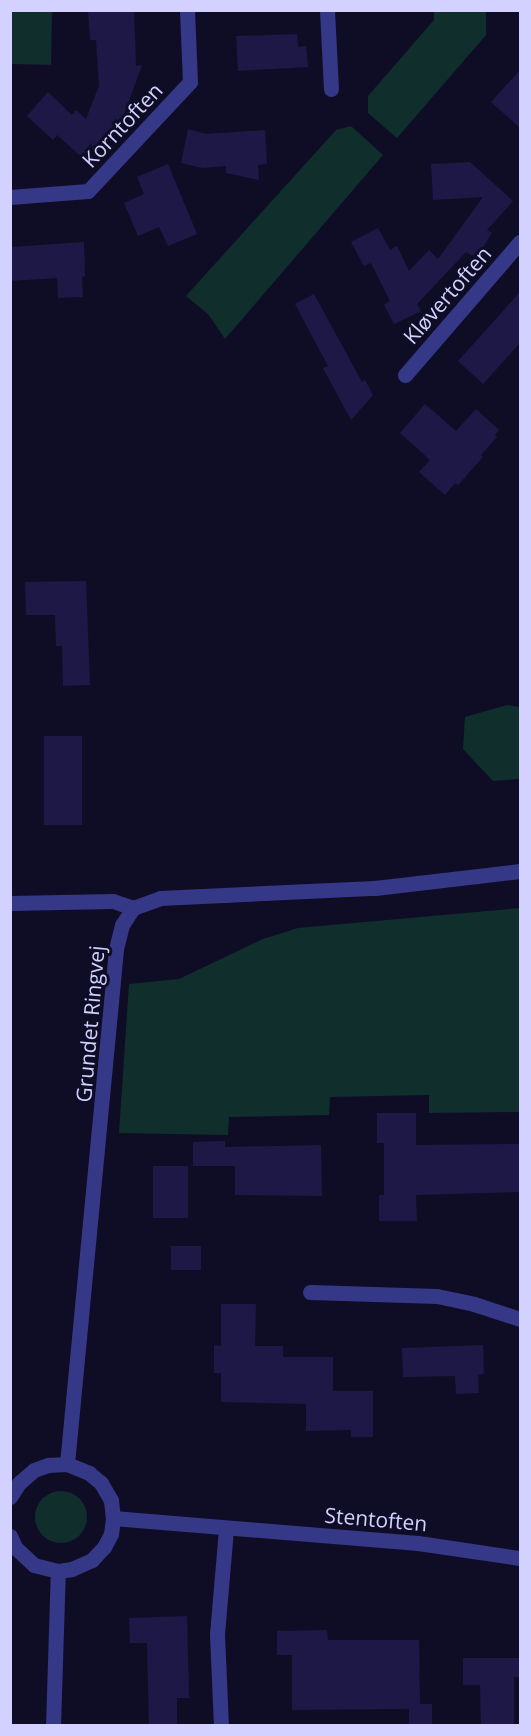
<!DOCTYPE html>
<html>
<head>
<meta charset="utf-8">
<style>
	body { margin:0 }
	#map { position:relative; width:531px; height:1736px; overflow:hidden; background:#0f0d25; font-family:"Open Sans",sans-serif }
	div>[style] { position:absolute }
	.green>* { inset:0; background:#102f2c; transform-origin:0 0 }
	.round { border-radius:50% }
	.building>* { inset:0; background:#1e1847; transform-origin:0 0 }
	.minor>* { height:15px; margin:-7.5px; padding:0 7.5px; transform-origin:7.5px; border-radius:7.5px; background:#353887 }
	span { translate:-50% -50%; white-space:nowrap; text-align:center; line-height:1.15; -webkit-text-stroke:6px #0f0d25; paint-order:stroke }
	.street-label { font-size:21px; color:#d3d1ff }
	.frame { position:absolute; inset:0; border:12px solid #d3d1ff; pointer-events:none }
</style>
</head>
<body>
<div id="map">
	<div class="green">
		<div style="left:11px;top:10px;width:41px;height:54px;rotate:1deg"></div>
		<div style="clip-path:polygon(434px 11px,486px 11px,486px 35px,397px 138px,368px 113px,368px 96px,434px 20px)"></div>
		<div style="clip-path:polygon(351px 126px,383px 155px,225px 339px,208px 314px,186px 296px,336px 130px)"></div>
		<div style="clip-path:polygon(507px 705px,520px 707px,520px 779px,493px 781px,463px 749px,465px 717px)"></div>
		<div style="clip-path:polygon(520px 908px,520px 1112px,429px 1113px,429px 1095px,330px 1097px,329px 1115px,229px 1117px,228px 1135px,119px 1133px,129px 984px,179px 979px,263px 939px,298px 928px)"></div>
		<div class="round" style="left:35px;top:1491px;width:52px;height:52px"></div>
	</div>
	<div class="building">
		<div style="clip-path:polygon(88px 10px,134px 10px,136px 66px,142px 65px,122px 120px,85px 160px,57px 135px,53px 140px,27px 116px,48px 92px,72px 115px,76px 110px,86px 119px,99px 86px,96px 40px,90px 40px)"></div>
		<div style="clip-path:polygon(297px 34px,298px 47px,306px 46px,308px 67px,238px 71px,236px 36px)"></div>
		<div style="clip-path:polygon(520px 70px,520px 128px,491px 102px)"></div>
		<div style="clip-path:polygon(188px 129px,206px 134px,265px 130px,267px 164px,258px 165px,259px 180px,226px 173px,226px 166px,203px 168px,181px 163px)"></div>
		<div style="clip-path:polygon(470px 162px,513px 201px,487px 230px,492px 233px,476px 258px,466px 252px,417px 304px,421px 311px,394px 324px,384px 305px,390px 301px,371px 263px,364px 266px,351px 242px,378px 228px,390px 250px,397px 246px,409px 271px,429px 250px,438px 259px,483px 197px,433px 200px,431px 164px)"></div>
		<div style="clip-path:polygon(168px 164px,197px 234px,168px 246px,159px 227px,138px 236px,124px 203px,144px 194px,137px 177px)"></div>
		<div style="clip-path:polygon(84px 242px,85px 276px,82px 277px,83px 297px,58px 298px,57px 278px,10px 281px,10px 247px)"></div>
		<div style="clip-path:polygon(520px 292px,520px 343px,483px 384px,458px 361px)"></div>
		<div style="clip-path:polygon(314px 294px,362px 382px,365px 380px,373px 395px,351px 420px,323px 368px,328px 366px,295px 304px)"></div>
		<div style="clip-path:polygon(425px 404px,456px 431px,476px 409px,499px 430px,495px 435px,497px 437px,481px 455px,483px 457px,458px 485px,455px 483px,445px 495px,419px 472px,430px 460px,400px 433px)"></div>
		<div style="clip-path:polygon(86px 581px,90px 685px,63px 686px,62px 646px,56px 646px,55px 615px,26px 615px,25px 582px)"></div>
		<div style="left:44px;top:736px;width:38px;height:89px"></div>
		<div style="clip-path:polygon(377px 1113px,416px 1113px,416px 1145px,520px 1144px,520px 1192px,416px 1195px,417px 1221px,379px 1221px,379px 1195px,384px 1195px,384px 1143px,377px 1143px)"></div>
		<div style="clip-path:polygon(225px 1141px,225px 1147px,321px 1145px,322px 1196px,235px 1195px,235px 1166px,193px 1166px,193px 1142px)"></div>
		<div style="left:153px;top:1166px;width:35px;height:52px"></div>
		<div style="left:201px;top:1246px;width:24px;height:30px;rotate:90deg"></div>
		<div style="clip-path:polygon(221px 1304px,256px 1304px,255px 1346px,283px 1346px,283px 1357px,333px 1357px,333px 1391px,373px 1391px,373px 1437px,351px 1437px,351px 1430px,306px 1431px,306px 1404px,221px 1402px,221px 1373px,214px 1373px,214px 1345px,221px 1346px)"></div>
		<div style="clip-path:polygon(483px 1345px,484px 1374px,478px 1375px,479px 1393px,456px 1394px,455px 1376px,403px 1377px,402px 1348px)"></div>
		<div style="clip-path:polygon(187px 1616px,189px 1698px,177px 1698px,177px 1725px,149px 1725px,147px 1643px,130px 1643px,129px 1618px)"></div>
		<div style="clip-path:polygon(327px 1630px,328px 1640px,419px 1640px,420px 1704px,432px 1704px,432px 1725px,409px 1725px,409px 1709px,292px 1710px,292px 1655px,277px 1655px,277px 1631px)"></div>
		<div style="clip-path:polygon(463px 1658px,520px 1658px,520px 1677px,514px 1677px,514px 1725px,481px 1725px,480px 1685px,463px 1685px)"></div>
	</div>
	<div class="minor">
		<div style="left:327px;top:10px;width:79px;rotate:87.1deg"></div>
		<div style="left:10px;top:197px;width:78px;rotate:-4.4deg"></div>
		<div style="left:88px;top:191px;width:149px;rotate:-46.9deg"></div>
		<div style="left:190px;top:82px;width:72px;rotate:-92.4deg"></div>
		<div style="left:405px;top:375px;width:176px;rotate:-49.2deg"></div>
		<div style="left:10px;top:903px;width:103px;rotate:-1.1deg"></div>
		<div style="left:113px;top:901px;width:21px;rotate:19deg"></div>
		<div style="left:310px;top:1292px;width:127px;rotate:1.8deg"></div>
		<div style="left:437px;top:1296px;width:38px;rotate:12deg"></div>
		<div style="left:474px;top:1304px;width:48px;rotate:18.1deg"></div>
		<div style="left:67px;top:1464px;width:517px;rotate:-84.56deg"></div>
		<div style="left:116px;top:949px;width:25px;rotate:-76deg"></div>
		<div style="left:122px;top:925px;width:20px;rotate:-57deg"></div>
		<div style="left:133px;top:908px;width:29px;rotate:-20deg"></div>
		<div style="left:160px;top:898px;width:215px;rotate:-2.7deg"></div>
		<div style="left:375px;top:888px;width:146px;rotate:-6.7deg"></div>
		<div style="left:10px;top:1497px;width:17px;rotate:-57deg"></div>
		<div style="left:19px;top:1483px;width:20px;rotate:-41deg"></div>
		<div style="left:34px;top:1470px;width:15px;rotate:-20deg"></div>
		<div style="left:48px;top:1465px;width:19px;rotate:-3deg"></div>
		<div style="left:67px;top:1464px;width:24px;rotate:22deg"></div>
		<div style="left:89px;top:1473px;width:16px;rotate:40deg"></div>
		<div style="left:101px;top:1483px;width:20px;rotate:60deg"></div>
		<div style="left:111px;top:1500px;width:18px;rotate:84deg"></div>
		<div style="left:113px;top:1518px;width:16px;rotate:97deg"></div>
		<div style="left:111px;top:1534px;width:15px;rotate:118deg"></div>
		<div style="left:104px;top:1547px;width:18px;rotate:133deg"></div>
		<div style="left:92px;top:1560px;width:22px;rotate:156deg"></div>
		<div style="left:72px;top:1569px;width:14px;rotate:172deg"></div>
		<div style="left:58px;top:1571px;width:25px;rotate:-166deg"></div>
		<div style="left:34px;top:1565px;width:26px;rotate:-137deg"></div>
		<div style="left:15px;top:1547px;width:12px;rotate:-114deg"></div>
		<div style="left:113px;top:1518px;width:306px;rotate:4.7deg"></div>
		<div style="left:418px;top:1543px;width:103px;rotate:8.4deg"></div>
		<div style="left:53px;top:1726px;width:155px;rotate:-88.2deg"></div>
		<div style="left:221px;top:1726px;width:92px;rotate:-92.5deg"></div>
		<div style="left:217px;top:1634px;width:105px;rotate:-85.1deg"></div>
	</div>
	<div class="street-label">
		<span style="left:122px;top:125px;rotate:-47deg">Korntoften</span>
		<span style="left:447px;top:295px;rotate:-49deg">Kløvertoften</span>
		<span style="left:90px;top:1024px;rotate:-85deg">Grundet Ringvej</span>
		<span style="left:376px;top:1519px;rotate:5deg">Stentoften</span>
	</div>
	<div class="frame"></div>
</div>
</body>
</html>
